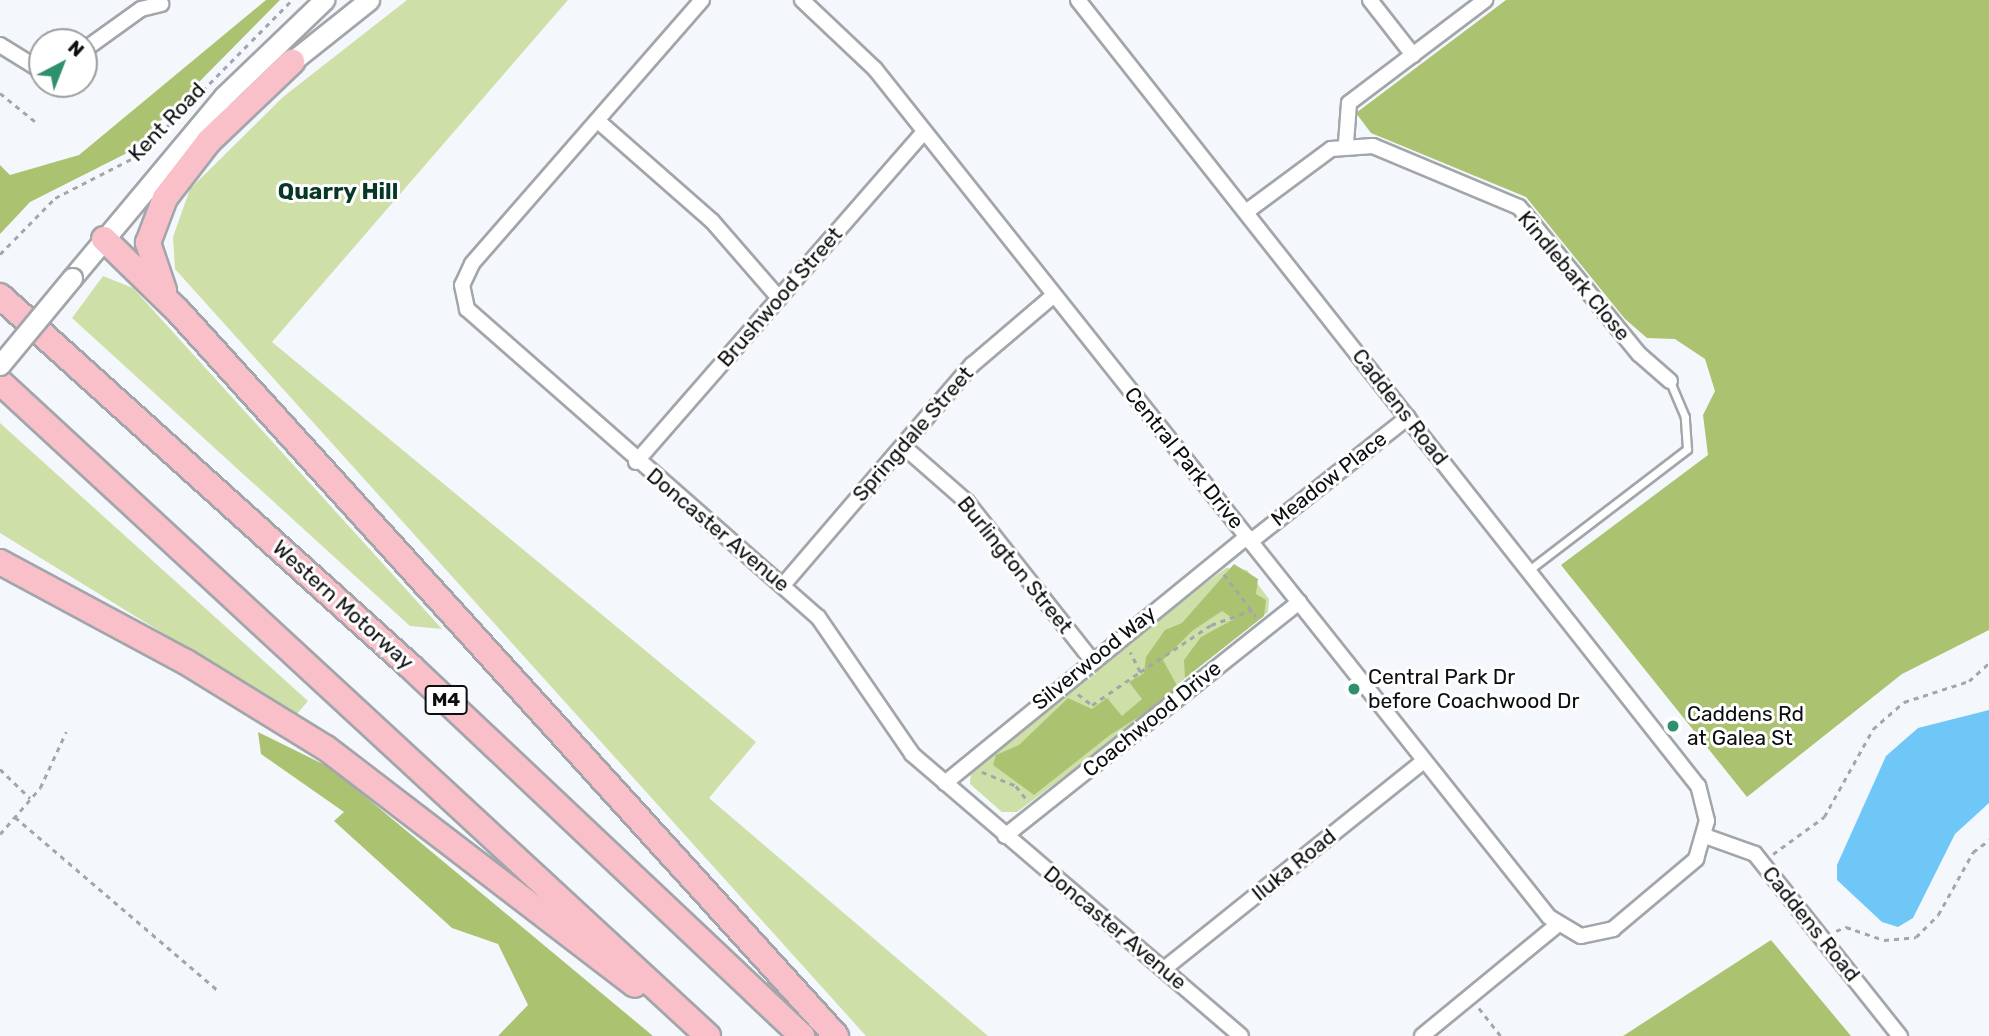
<!DOCTYPE html>
<html>
<head>
<meta charset="utf-8">
<style>
	body { margin:0 }
	#map { position:relative; width:1989px; height:1036px; overflow:hidden; background:#f4f8fd; font-family:Rubik,sans-serif }
	div>[style] { position:absolute }
	.green>* { inset:0; background:#cedfa8 }
	.forest>* { inset:0; background:#abc270 }
	.water>* { inset:0; background:#6ec7f7 }
	.path>* { height:2.5px; margin-top:-1.25px; transform-origin:0; background:repeating-linear-gradient(90deg,#a3a6aa 0 5px,transparent 0 10px) }
	.roads { filter:drop-shadow(2px 0 #a2a6aa) drop-shadow(-2px 0 #a2a6aa) drop-shadow(0 2px #a2a6aa) drop-shadow(0 -2px #a2a6aa) }
	.lane>* { height:7px; margin:-3.5px; padding:0 3.5px; transform-origin:3.5px; border-radius:3.5px; background:#fff }
	.street>* { height:14px; margin:-7px; padding:0 7px; transform-origin:7px; border-radius:7px; background:#fff }
	.secondary>* { height:19px; margin:-9.5px; padding:0 9.5px; transform-origin:9.5px; border-radius:9.5px; background:#fff }
	.highway>* { height:24px; margin:-12px; padding:0 12px; transform-origin:12px; border-radius:12px; background:#fac0ca }
	.bridges { filter:drop-shadow(2px 0 #a2a6aa) drop-shadow(-2px 0 #a2a6aa) drop-shadow(0 2px #a2a6aa) drop-shadow(0 -2px #a2a6aa) }
	.secondary-bridge>* { height:19px; margin:-9.5px; padding:0 9.5px; transform-origin:9.5px; border-radius:9.5px; background:#fff }
	.dots>* { width:19px; height:19px; translate:-50% -50%; box-sizing:border-box; border:4px solid #fff; border-radius:50% }
	span { translate:-50% -50%; white-space:nowrap; text-align:center; line-height:1.15; -webkit-text-stroke:6px #fff; paint-order:stroke }
	.shield-label span { padding:2px 5px; background:#fff; border:2px solid; border-radius:5px; -webkit-text-stroke-width:0 }
	.shield-label { font-size:19px; color:#0b0d0e; font-weight:700 }
	.street-label { font-size:21px; color:#0b0d0e }
	.poi-label { font-size:21px; color:#0b0d0e }
	.left { translate:0 -50%; text-align:left }
	.neighbourhood-label { font-size:23px; color:#073826; font-weight:700 }
	.north { position:absolute; left:28px; top:28px; width:70px; height:70px; box-sizing:border-box; background:#fff; border:2px solid #9d9e9f; border-radius:50%; rotate:42deg; font-size:19px; font-weight:700; line-height:28px; text-align:center; color:#0b0d0e }
	.north::after { content:''; display:block; margin:auto; width:24px; height:32px; background:#2f916b; clip-path:polygon(50% 0,100% 100%,50% 72%,0 100%) }
</style>
</head>
<body>
<div id="map">
	<div class="green">
		<div style="clip-path:polygon(407px 0,568px 0,272px 342px,756px 742px,709px 798px,988px 1036px,866px 1036px,175px 269px,173px 237px,190px 189px,283px 97px)"></div>
		<div style="clip-path:polygon(103px 276px,133px 288px,442px 629px,410px 626px,72px 318px)"></div>
		<div style="clip-path:polygon(0 423px,308px 701px,296px 715px,0 533px)"></div>
		<div style="clip-path:polygon(1226px 568px,1247px 570px,1269px 599px,1268px 612px,1173px 688px,1172px 696px,1017px 812px,1002px 812px,970px 784px,971px 771px,1061px 699px,1062px 691px)"></div>
	</div>
	<div class="forest">
		<div style="clip-path:polygon(266px 0,280px 0,131px 151px,30px 202px,0 234px,0 165px,10px 175px,79px 155px)"></div>
		<div style="clip-path:polygon(1506px 0,1989px 0,1989px 630px,1902px 674px,1747px 797px,1561px 565px,1708px 455px,1703px 415px,1715px 391px,1705px 359px,1675px 339px,1647px 338px,1625px 319px,1526px 197px,1371px 133px,1356px 113px)"></div>
		<div style="clip-path:polygon(1234px 564px,1258px 579px,1256px 594px,1266px 600px,1264px 616px,1185px 678px,1184px 660px,1201px 637px,1234px 619px,1222px 611px,1192px 631px,1163px 660px,1180px 691px,1110px 735px,1034px 795px,993px 765px,996px 755px,1019px 745px,1068px 698px,1092px 709px,1107px 698px,1122px 716px,1142px 699px,1129px 682px,1144px 673px,1146px 657px,1165px 630px,1182px 623px)"></div>
		<div style="clip-path:polygon(258px 732px,331px 768px,653px 1036px,498px 1036px,528px 1005px,498px 944px,452px 928px,334px 821px,344px 812px,261px 754px)"></div>
		<div style="clip-path:polygon(1771px 940px,1851px 1036px,1623px 1036px)"></div>
	</div>
	<div class="water">
		<div style="clip-path:polygon(1989px 710px,1989px 803px,1955px 834px,1913px 918px,1898px 927px,1882px 922px,1837px 880px,1837px 865px,1886px 756px,1918px 728px)"></div>
	</div>
	<div class="path">
		<div style="left:0;top:93px;width:48px;rotate:39deg"></div>
		<div style="left:0;top:254px;width:78px;rotate:-45.5deg"></div>
		<div style="left:55px;top:198px;width:94px;rotate:-27.1deg"></div>
		<div style="left:139px;top:155px;width:218px;rotate:-45.4deg"></div>
		<div style="left:1224px;top:574px;width:53px;rotate:52.7deg"></div>
		<div style="left:1140px;top:672px;width:85px;rotate:-33.5deg"></div>
		<div style="left:1211px;top:625px;width:44px;rotate:-20.1deg"></div>
		<div style="left:1078px;top:694px;width:18px;rotate:38deg"></div>
		<div style="left:1092px;top:705px;width:58px;rotate:-34.5deg"></div>
		<div style="left:1140px;top:672px;width:22px;rotate:-117deg"></div>
		<div style="left:0;top:769px;width:42px;rotate:44deg"></div>
		<div style="left:982px;top:772px;width:37px;rotate:22deg"></div>
		<div style="left:1016px;top:786px;width:18px;rotate:52deg"></div>
		<div style="left:15px;top:817px;width:268px;rotate:40.5deg"></div>
		<div style="left:0;top:834px;width:61px;rotate:-49deg"></div>
		<div style="left:40px;top:788px;width:62px;rotate:-65.1deg"></div>
		<div style="left:1773px;top:854px;width:63px;rotate:-36deg"></div>
		<div style="left:1824px;top:817px;width:101px;rotate:-60.9deg"></div>
		<div style="left:1873px;top:729px;width:41px;rotate:-41.1deg"></div>
		<div style="left:1904px;top:702px;width:68px;rotate:-17.9deg"></div>
		<div style="left:1969px;top:681px;width:27px;rotate:-42deg"></div>
		<div style="left:1836px;top:931px;width:11px;rotate:-22deg"></div>
		<div style="left:1846px;top:927px;width:40px;rotate:18.9deg"></div>
		<div style="left:1884px;top:940px;width:32px;rotate:-5deg"></div>
		<div style="left:1916px;top:937px;width:31px;rotate:-45deg"></div>
		<div style="left:1938px;top:915px;width:72px;rotate:-60.9deg"></div>
		<div style="left:1973px;top:852px;width:20px;rotate:-37deg"></div>
		<div style="left:1479px;top:1008px;width:36px;rotate:52deg"></div>
	</div>
	<div class="roads">
		<div class="lane">
			<div style="left:1529px;top:570px;width:199px;rotate:-37.4deg"></div>
			<div style="left:1687px;top:449px;width:32px;rotate:-94deg"></div>
			<div style="left:1685px;top:417px;width:39px;rotate:-113deg"></div>
		</div>
		<div class="street">
			<div style="left:702px;top:0;width:350px;rotate:131.1deg"></div>
			<div style="left:472px;top:264px;width:23px;rotate:115deg"></div>
			<div style="left:462px;top:285px;width:25px;rotate:78deg"></div>
			<div style="left:467px;top:309px;width:467px;rotate:41.3deg"></div>
			<div style="left:818px;top:617px;width:166px;rotate:55.5deg"></div>
			<div style="left:912px;top:754px;width:433px;rotate:40.6deg"></div>
			<div style="left:802px;top:0;width:100px;rotate:43.4deg"></div>
			<div style="left:875px;top:69px;width:1083px;rotate:51.52deg"></div>
			<div style="left:1549px;top:917px;width:37px;rotate:31deg"></div>
			<div style="left:1581px;top:936px;width:33px;rotate:-12deg"></div>
			<div style="left:1613px;top:929px;width:109px;rotate:-40.1deg"></div>
			<div style="left:1696px;top:859px;width:40px;rotate:-74deg"></div>
			<div style="left:1707px;top:821px;width:36px;rotate:-104deg"></div>
			<div style="left:1698px;top:786px;width:1001px;rotate:-128.27deg"></div>
			<div style="left:1370px;top:0;width:70px;rotate:52deg"></div>
			<div style="left:0;top:45px;width:49px;rotate:31.8deg"></div>
			<div style="left:84px;top:50px;width:70px;rotate:-35.7deg"></div>
			<div style="left:141px;top:9px;width:21px;rotate:-14deg"></div>
			<div style="left:598px;top:121px;width:152px;rotate:41.3deg"></div>
			<div style="left:712px;top:221px;width:102px;rotate:49deg"></div>
			<div style="left:1346px;top:143px;width:40px;rotate:-85.7deg"></div>
			<div style="left:1349px;top:103px;width:171px;rotate:-37.1deg"></div>
			<div style="left:1246px;top:212px;width:106px;rotate:-36.5deg"></div>
			<div style="left:1331px;top:149px;width:42px;rotate:-4.1deg"></div>
			<div style="left:1373px;top:146px;width:158px;rotate:22.7deg"></div>
			<div style="left:1519px;top:207px;width:190px;rotate:50.8deg"></div>
			<div style="left:1639px;top:354px;width:41px;rotate:41.1deg"></div>
			<div style="left:903px;top:446px;width:85px;rotate:41.2deg"></div>
			<div style="left:967px;top:502px;width:201px;rotate:51.7deg"></div>
			<div style="left:636px;top:462px;width:438px;rotate:-48.9deg"></div>
			<div style="left:1250px;top:542px;width:201px;rotate:-38.3deg"></div>
			<div style="left:784px;top:584px;width:289px;rotate:-49.4deg"></div>
			<div style="left:972px;top:365px;width:108px;rotate:-40.5deg"></div>
			<div style="left:945px;top:783px;width:390px;rotate:-39.2deg"></div>
			<div style="left:1005px;top:836px;width:376px;rotate:-38.5deg"></div>
			<div style="left:1705px;top:836px;width:53px;rotate:19.8deg"></div>
			<div style="left:1755px;top:854px;width:233px;rotate:51.5deg"></div>
			<div style="left:1164px;top:969px;width:333px;rotate:-38.7deg"></div>
			<div style="left:1422px;top:1036px;width:175px;rotate:-39.4deg"></div>
		</div>
		<div class="secondary">
			<div style="left:280px;top:71px;width:114px;rotate:-38.6deg"></div>
			<div style="left:72px;top:278px;width:237px;rotate:-50.1deg"></div>
			<div style="left:224px;top:96px;width:139px;rotate:-43.8deg"></div>
		</div>
		<div class="highway">
			<div style="left:104px;top:239px;width:103px;rotate:44.2deg"></div>
			<div style="left:178px;top:311px;width:979px;rotate:47.77deg"></div>
			<div style="left:164px;top:290px;width:50px;rotate:-108.8deg"></div>
			<div style="left:148px;top:243px;width:48px;rotate:-69.3deg"></div>
			<div style="left:165px;top:198px;width:72px;rotate:-52.3deg"></div>
			<div style="left:209px;top:141px;width:115px;rotate:-43.6deg"></div>
			<div style="left:0;top:296px;width:554px;rotate:42.07deg"></div>
			<div style="left:411px;top:667px;width:538px;rotate:43.34deg"></div>
			<div style="left:0;top:382px;width:964px;rotate:42.73deg"></div>
			<div style="left:0;top:562px;width:211px;rotate:28.3deg"></div>
			<div style="left:186px;top:662px;width:164px;rotate:31.6deg"></div>
			<div style="left:326px;top:748px;width:389px;rotate:37.5deg"></div>
		</div>
	</div>
	<div class="bridges">
		<div class="secondary-bridge">
			<div style="left:0;top:365px;width:113px;rotate:-50.4deg"></div>
		</div>
	</div>
	<div class="dots">
		<div style="left:1354px;top:689px;background:#2f916b"></div>
		<div style="left:1673px;top:726px;background:#2f916b"></div>
	</div>
	<div class="shield-label">
		<span style="left:446px;top:700px">M4</span>
	</div>
	<div class="street-label">
		<span style="left:167px;top:122px;rotate:-46deg">Kent Road</span>
		<span style="left:1574px;top:276px;rotate:50deg">Kindlebark Close</span>
		<span style="left:780px;top:297px;rotate:-49deg">Brushwood Street</span>
		<span style="left:1400px;top:407px;rotate:52deg">Caddens Road</span>
		<span style="left:913px;top:434px;rotate:-49deg">Springdale Street</span>
		<span style="left:1184px;top:458px;rotate:51deg">Central Park Drive</span>
		<span style="left:1329px;top:479px;rotate:-38deg">Meadow Place</span>
		<span style="left:718px;top:530px;rotate:40deg">Doncaster Avenue</span>
		<span style="left:1015px;top:565px;rotate:51deg">Burlington Street</span>
		<span style="left:343px;top:605px;rotate:42deg">Western Motorway</span>
		<span style="left:1094px;top:658px;rotate:-39deg">Silverwood Way</span>
		<span style="left:1152px;top:719px;rotate:-39deg">Coachwood Drive</span>
		<span style="left:1294px;top:865px;rotate:-39deg">Iluka Road</span>
		<span style="left:1811px;top:924px;rotate:51deg">Caddens Road</span>
		<span style="left:1115px;top:928px;rotate:40deg">Doncaster Avenue</span>
	</div>
	<div class="poi-label">
		<span class="left" style="left:1368px;top:689px">Central Park Dr<br>before Coachwood Dr</span>
		<span class="left" style="left:1687px;top:726px">Caddens Rd<br>at Galea St</span>
	</div>
	<div class="neighbourhood-label">
		<span style="left:338px;top:191px">Quarry Hill</span>
	</div>
	<div class="north">N</div>
</div>
</body>
</html>
